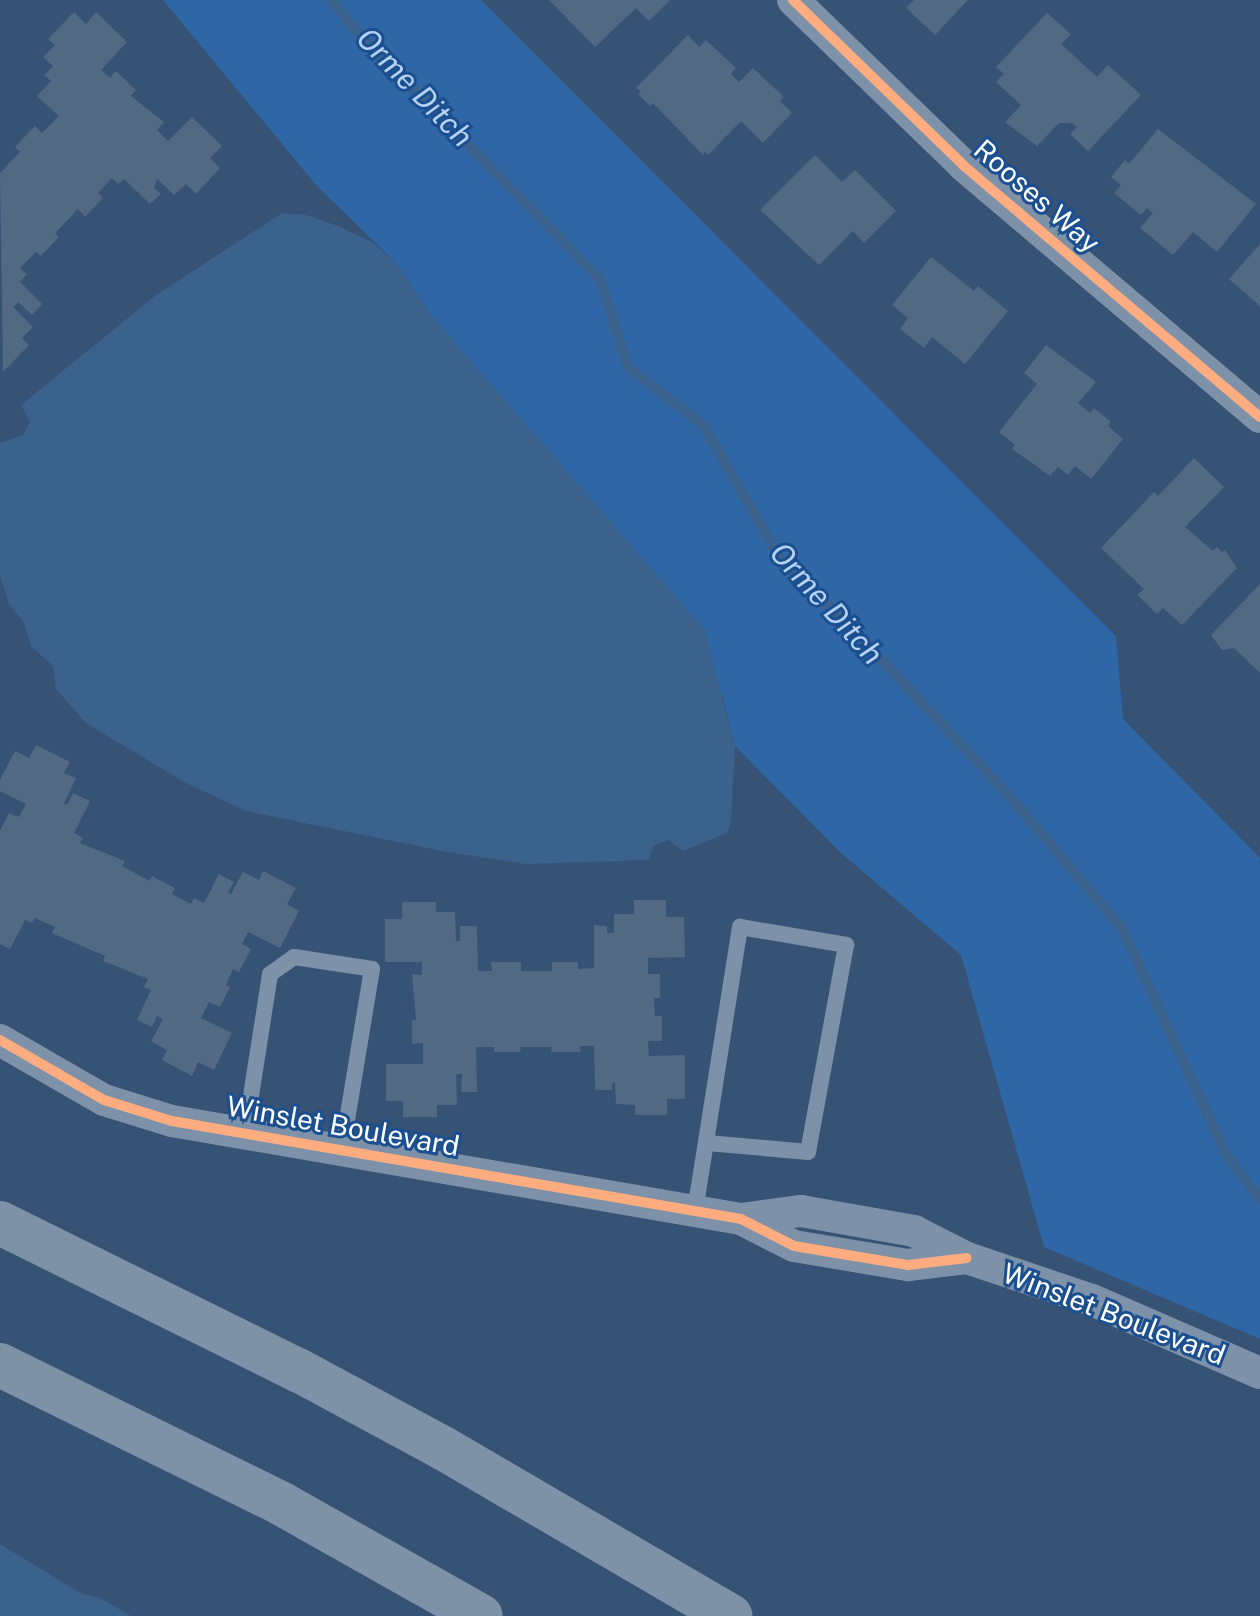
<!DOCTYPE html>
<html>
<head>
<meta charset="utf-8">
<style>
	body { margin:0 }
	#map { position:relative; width:1260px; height:1616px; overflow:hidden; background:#365274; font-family:"Public Sans",sans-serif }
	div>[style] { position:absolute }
	.green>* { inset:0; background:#2f66a5 }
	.water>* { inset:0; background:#3b618d }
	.stream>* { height:10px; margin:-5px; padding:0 5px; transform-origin:5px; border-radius:5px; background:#3b618d }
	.building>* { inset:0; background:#526984 }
	.service>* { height:16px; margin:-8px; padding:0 8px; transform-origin:8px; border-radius:8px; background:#7d92a8 }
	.minor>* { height:32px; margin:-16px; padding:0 16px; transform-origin:16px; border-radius:16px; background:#7d92a8 }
	.motorway>* { height:44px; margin:-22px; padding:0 22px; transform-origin:22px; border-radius:22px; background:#7e92a7 }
	.cycleway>* { height:10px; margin:-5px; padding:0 5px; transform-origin:5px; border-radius:5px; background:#ffac80 }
	span { translate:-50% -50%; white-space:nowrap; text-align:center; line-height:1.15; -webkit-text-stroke:6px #1b4f8f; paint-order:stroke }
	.street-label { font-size:28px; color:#fff }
	.water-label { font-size:30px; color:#b5d3f5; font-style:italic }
</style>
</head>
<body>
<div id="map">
	<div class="green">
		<div style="clip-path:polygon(163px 0,481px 0,1116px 636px,1123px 719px,1260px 858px,1260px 1339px,1044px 1247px,961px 955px,841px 853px,735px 746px,723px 697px,431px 315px,396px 263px,316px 185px)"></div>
	</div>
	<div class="water">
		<div style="clip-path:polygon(282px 213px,306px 215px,338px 226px,372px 242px,396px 263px,431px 315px,705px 630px,735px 746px,731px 823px,727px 833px,683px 851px,668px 840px,653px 846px,649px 860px,526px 864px,447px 852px,246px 811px,186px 783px,86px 723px,56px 689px,53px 666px,31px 646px,24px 623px,9px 604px,0 576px,0 443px,23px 435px,30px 422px,21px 405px,156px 295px)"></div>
		<div style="clip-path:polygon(0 1544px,82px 1594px,100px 1598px,131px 1616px,0 1616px)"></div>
	</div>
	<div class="stream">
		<div style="left:331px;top:0;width:32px;rotate:51deg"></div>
		<div style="left:351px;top:25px;width:356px;rotate:45.6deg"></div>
		<div style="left:600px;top:279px;width:92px;rotate:72.3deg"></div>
		<div style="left:628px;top:367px;width:96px;rotate:37.8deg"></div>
		<div style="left:704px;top:426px;width:149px;rotate:60.2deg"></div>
		<div style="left:778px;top:555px;width:122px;rotate:45deg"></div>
		<div style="left:864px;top:641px;width:214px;rotate:46.9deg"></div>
		<div style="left:1010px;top:797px;width:172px;rotate:49.5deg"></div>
		<div style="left:1122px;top:928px;width:247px;rotate:65.3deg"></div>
		<div style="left:1225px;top:1152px;width:59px;rotate:53.9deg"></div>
	</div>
	<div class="building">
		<div style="clip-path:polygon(549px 0,670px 0,649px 21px,636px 8px,595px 47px)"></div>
		<div style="clip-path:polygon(914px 0,968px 0,935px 35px,906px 8px)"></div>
		<div style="clip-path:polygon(74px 12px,86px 24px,96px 12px,127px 42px,101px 70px,110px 78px,116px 71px,136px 90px,131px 96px,164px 122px,157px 130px,168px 141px,192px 117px,222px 146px,210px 158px,220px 168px,196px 194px,186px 184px,174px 195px,157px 179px,154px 188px,161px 194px,150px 204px,124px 179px,118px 184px,112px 178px,98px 193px,103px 198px,85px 217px,78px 209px,55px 233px,59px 237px,41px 256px,36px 252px,20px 268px,27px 274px,20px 282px,42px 304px,32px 315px,18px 302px,13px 307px,33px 327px,22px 338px,29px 345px,3px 372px,0 173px,20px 152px,15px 147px,35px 126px,42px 133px,59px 116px,37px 96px,51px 81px,44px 75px,53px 66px,43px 57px,55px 45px,48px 39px)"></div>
		<div style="clip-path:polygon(1047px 13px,1071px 34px,1061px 44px,1097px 77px,1108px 65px,1141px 95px,1088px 151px,1070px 134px,1077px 127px,1072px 123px,1059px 123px,1037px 146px,1005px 122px,1021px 105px,996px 82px,1004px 74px,996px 67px)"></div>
		<div style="clip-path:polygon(688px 35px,699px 47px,706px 40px,736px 68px,731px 74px,739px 82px,753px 68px,784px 97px,780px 101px,792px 113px,763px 143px,741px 121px,708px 155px,705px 152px,703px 155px,653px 103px,650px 106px,638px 94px,641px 92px,636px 88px)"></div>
		<div style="clip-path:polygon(1158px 129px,1256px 204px,1217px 252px,1193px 232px,1173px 255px,1140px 228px,1153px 213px,1147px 208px,1141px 215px,1114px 193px,1121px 185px,1111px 177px,1125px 160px,1129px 164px)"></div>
		<div style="clip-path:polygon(815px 155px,842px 182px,855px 170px,896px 211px,864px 243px,853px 231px,819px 265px,760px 210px)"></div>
		<div style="clip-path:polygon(1260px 244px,1260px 306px,1229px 279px)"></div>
		<div style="clip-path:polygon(931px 257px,974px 291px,978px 286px,1008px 311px,965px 364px,932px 337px,924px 348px,900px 329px,908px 318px,892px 305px)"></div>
		<div style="clip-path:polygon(1046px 345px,1096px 382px,1078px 403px,1090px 413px,1094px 408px,1111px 422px,1108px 426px,1123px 439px,1091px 479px,1075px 466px,1068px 475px,1058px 467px,1050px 476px,1012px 449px,1015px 445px,999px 432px,1037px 384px,1024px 373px)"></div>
		<div style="clip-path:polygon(1194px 458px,1224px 487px,1185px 527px,1213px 551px,1217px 547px,1222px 552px,1225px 550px,1237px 568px,1182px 625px,1163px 608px,1157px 614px,1137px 595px,1144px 589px,1101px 548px,1154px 492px,1158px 496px)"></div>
		<div style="clip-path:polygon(1260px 584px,1260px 673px,1234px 648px,1222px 650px,1211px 635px)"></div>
		<div style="clip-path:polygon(36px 745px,70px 762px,64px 773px,76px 778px,64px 803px,67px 805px,73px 793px,90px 801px,74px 833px,83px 838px,80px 843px,125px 861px,122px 866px,150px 881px,152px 876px,175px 888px,172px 894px,191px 904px,194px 898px,204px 903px,219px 874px,234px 882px,228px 892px,231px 894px,243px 872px,259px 880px,263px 871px,296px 888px,287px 904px,299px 911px,280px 948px,248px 932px,242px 944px,251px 949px,239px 972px,233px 969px,226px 985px,230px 987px,220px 1007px,209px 1002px,201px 1018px,232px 1033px,214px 1070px,198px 1062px,192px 1076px,162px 1060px,167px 1050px,151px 1041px,163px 1019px,157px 1016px,152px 1027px,137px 1020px,151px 990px,144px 987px,148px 979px,103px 961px,105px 956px,52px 933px,55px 927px,35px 918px,32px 923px,25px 920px,10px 949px,0 944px,0 831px,9px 813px,19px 817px,26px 804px,0 791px,0 780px,15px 751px,29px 758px)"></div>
		<div style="clip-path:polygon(634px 900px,666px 900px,666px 917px,684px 917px,685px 957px,648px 958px,648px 974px,660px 974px,660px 998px,654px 998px,655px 1016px,662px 1016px,662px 1041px,648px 1041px,649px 1056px,685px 1055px,685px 1099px,667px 1099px,667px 1115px,635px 1115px,635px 1105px,616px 1104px,615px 1083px,612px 1083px,612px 1090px,595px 1090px,594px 1046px,580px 1046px,581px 1052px,551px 1052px,552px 1047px,521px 1047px,520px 1052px,494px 1052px,494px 1047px,476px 1047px,477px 1092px,461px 1092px,462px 1074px,456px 1074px,457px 1105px,437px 1105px,437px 1117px,403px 1117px,403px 1101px,386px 1101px,386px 1064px,423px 1064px,423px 1043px,412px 1044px,412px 1020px,416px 1020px,412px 974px,422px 975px,422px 962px,385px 962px,385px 919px,402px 919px,402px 902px,436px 902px,436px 912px,455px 912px,456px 941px,460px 941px,460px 926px,477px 926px,478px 971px,492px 971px,491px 962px,521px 962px,521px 971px,552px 971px,552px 962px,578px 962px,578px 969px,594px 968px,594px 925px,607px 926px,607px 933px,614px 933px,614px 914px,634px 914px)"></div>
	</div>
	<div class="service">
		<div style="left:245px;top:1134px;width:162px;rotate:-81.1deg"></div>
		<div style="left:270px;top:974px;width:29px;rotate:-35deg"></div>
		<div style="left:294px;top:957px;width:79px;rotate:8.7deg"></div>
		<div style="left:372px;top:969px;width:183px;rotate:99.4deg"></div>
		<div style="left:695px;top:1211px;width:288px;rotate:-81deg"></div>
		<div style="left:740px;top:927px;width:108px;rotate:9.6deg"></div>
		<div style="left:846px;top:945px;width:210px;rotate:100.4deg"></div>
		<div style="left:808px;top:1152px;width:101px;rotate:-174.9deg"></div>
	</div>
	<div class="minor">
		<div style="left:793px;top:0;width:238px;rotate:44.1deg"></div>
		<div style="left:964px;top:166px;width:388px;rotate:40.3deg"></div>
		<div style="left:0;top:1040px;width:120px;rotate:30deg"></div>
		<div style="left:104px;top:1100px;width:71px;rotate:17.2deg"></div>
		<div style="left:172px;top:1121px;width:577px;rotate:9.77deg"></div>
		<div style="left:741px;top:1219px;width:59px;rotate:27deg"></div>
		<div style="left:794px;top:1246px;width:116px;rotate:9.5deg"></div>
		<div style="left:908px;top:1265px;width:59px;rotate:-6.8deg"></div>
		<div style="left:741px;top:1219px;width:61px;rotate:-7.6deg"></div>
		<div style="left:801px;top:1211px;width:115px;rotate:10deg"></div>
		<div style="left:914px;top:1231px;width:59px;rotate:27deg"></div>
		<div style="left:967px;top:1258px;width:132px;rotate:18.6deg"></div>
		<div style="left:1092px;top:1300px;width:183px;rotate:23.5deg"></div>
	</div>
	<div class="motorway">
		<div style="left:0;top:1223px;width:335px;rotate:26.3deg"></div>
		<div style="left:300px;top:1371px;width:162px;rotate:28.3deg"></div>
		<div style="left:443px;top:1448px;width:333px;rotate:30.3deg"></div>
		<div style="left:0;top:1365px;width:314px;rotate:26.2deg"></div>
		<div style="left:282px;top:1504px;width:228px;rotate:29.4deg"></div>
	</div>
	<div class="cycleway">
		<div style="left:793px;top:0;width:238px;rotate:44.1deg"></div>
		<div style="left:964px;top:166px;width:388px;rotate:40.3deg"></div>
		<div style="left:0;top:1040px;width:120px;rotate:30deg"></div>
		<div style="left:104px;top:1100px;width:71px;rotate:17.2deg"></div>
		<div style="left:172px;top:1121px;width:577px;rotate:9.77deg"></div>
		<div style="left:741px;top:1219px;width:59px;rotate:27deg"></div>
		<div style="left:794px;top:1246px;width:116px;rotate:9.5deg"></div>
		<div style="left:908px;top:1265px;width:59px;rotate:-6.8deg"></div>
	</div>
	<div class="street-label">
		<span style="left:1037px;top:196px;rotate:41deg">Rooses Way</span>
		<span style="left:343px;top:1126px;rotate:10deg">Winslet Boulevard</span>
		<span style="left:1114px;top:1314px;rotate:21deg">Winslet Boulevard</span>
	</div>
	<div class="water-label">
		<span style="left:415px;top:87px;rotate:46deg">Orme Ditch</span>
		<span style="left:827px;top:603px;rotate:48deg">Orme Ditch</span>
	</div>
</div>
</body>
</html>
